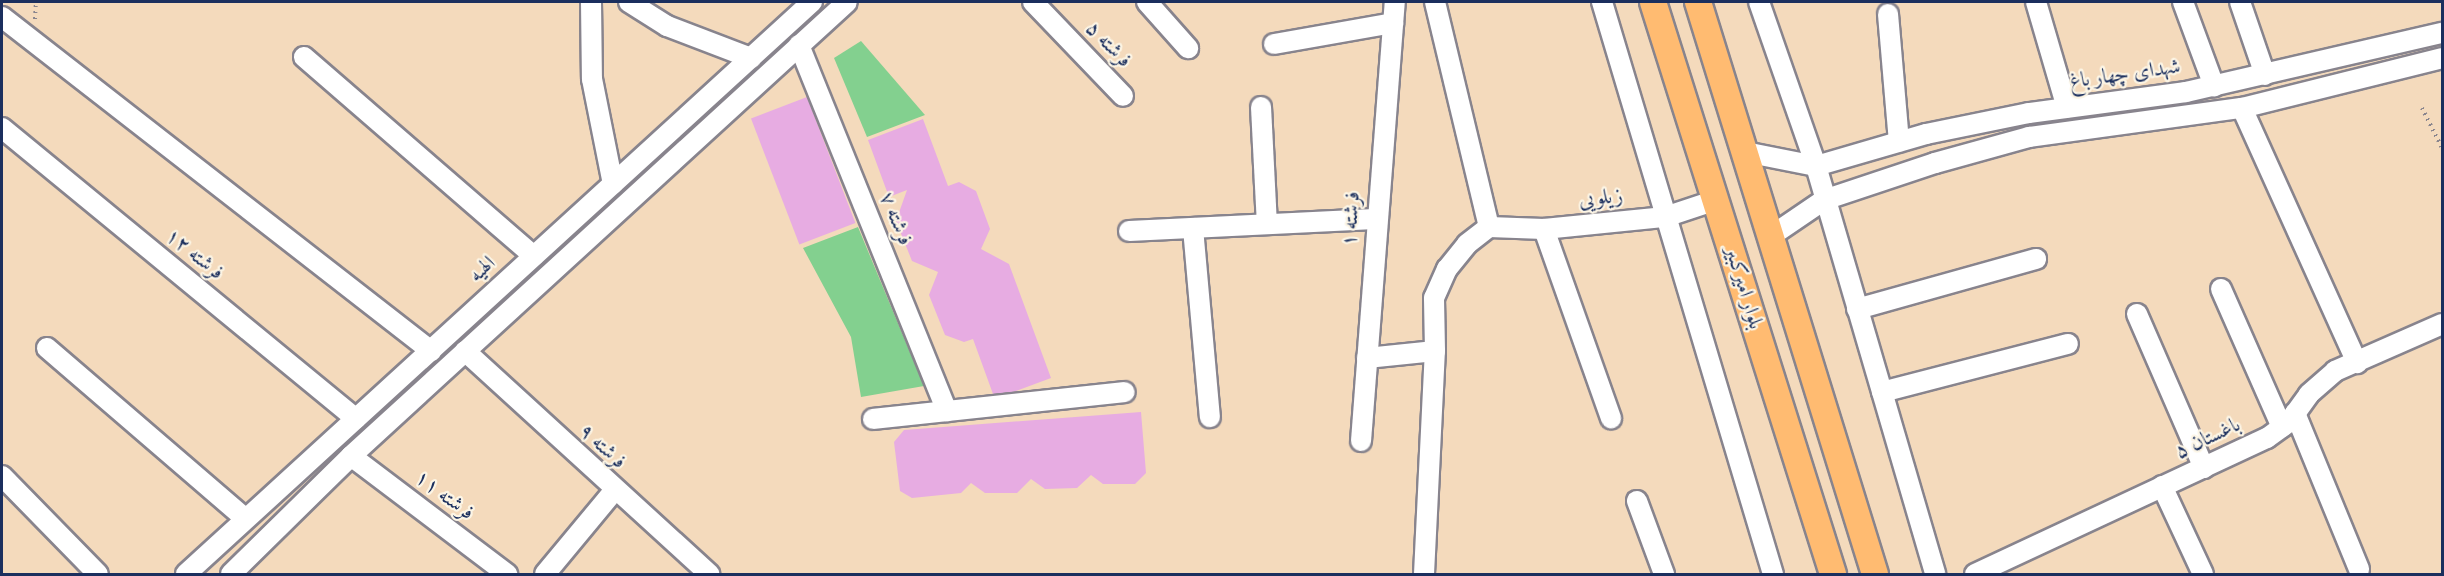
<!DOCTYPE html>
<html>
<head>
<meta charset="utf-8">
<style>
	body { margin:0 }
	#map { position:relative; width:2444px; height:576px; overflow:hidden; background:#f4dabc; font-family:"IM FELL English",Amiri,serif }
	div>[style] { position:absolute }
	.green>* { inset:0; background:#83d08f }
	.building>* { inset:0; background:#e7ace2; transform-origin:0 0 }
	.path>* { height:4px; margin-top:-2px; transform-origin:0; background:repeating-linear-gradient(90deg,#88848d 0 1.5px,transparent 0 6px) }
	.roads { filter:drop-shadow(2px 0 #88848d) drop-shadow(-2px 0 #88848d) drop-shadow(0 2px #88848d) drop-shadow(0 -2px #88848d) }
	.minor>* { height:20px; margin:-10px; padding:0 10px; transform-origin:10px; border-radius:10px; background:#fff }
	.major>* { height:26px; margin:-13px; padding:0 13px; transform-origin:13px; border-radius:13px; background:#ffbb71 }
	span { translate:-50% -50%; white-space:nowrap; text-align:center; line-height:1.15; -webkit-text-stroke:4.5px #fcf5e5; paint-order:stroke }
	.street-label { font-size:21px; color:#1b2f5e }
	.frame { position:absolute; inset:0; border:3px solid #1b2f5e; pointer-events:none }
</style>
</head>
<body>
<div id="map">
	<div class="green">
		<div style="clip-path:polygon(861px 41px,925px 115px,867px 137px,834px 58px)"></div>
		<div style="clip-path:polygon(858px 227px,924px 386px,861px 397px,851px 337px,803px 248px)"></div>
	</div>
	<div class="building">
		<div style="left:807px;top:97px;width:135px;height:60px;rotate:69deg"></div>
		<div style="clip-path:polygon(923px 119px,948px 186px,959px 182px,976px 191px,990px 229px,981px 249px,1009px 264px,1051px 378px,1013px 392px,993px 394px,973px 339px,964px 342px,945px 335px,929px 295px,938px 272px,912px 261px,896px 221px,907px 190px,889px 197px,868px 140px)"></div>
		<div style="clip-path:polygon(1141px 412px,1146px 473px,1135px 484px,1103px 484px,1091px 475px,1077px 488px,1045px 489px,1031px 479px,1017px 493px,985px 493px,971px 483px,961px 493px,912px 498px,900px 491px,894px 442px,904px 430px)"></div>
	</div>
	<div class="path">
		<div style="left:35px;top:19px;width:17px;rotate:-87deg"></div>
		<div style="left:2422px;top:108px;width:45px;rotate:63.4deg"></div>
	</div>
	<div class="roads">
		<div class="minor">
			<div style="left:591px;top:2px;width:77px;rotate:89.3deg"></div>
			<div style="left:592px;top:79px;width:107px;rotate:78.7deg"></div>
			<div style="left:629px;top:2px;width:45px;rotate:32.3deg"></div>
			<div style="left:667px;top:26px;width:90px;rotate:20.9deg"></div>
			<div style="left:1033px;top:2px;width:130px;rotate:46.2deg"></div>
			<div style="left:1147px;top:2px;width:62px;rotate:48.3deg"></div>
			<div style="left:1435px;top:2px;width:231px;rotate:76.5deg"></div>
			<div style="left:1602px;top:2px;width:597px;rotate:73.36deg"></div>
			<div style="left:1759px;top:2px;width:174px;rotate:70.8deg"></div>
			<div style="left:1816px;top:166px;width:425px;rotate:73.7deg"></div>
			<div style="left:2036px;top:2px;width:110px;rotate:73.7deg"></div>
			<div style="left:2183px;top:2px;width:90px;rotate:69.7deg"></div>
			<div style="left:2240px;top:2px;width:77px;rotate:71.1deg"></div>
			<div style="left:1888px;top:14px;width:128px;rotate:85.1deg"></div>
			<div style="left:2px;top:17px;width:544px;rotate:37.9deg"></div>
			<div style="left:1274px;top:44px;width:121px;rotate:-10deg"></div>
			<div style="left:799px;top:45px;width:395px;rotate:68deg"></div>
			<div style="left:304px;top:57px;width:304px;rotate:40.9deg"></div>
			<div style="left:1261px;top:107px;width:117px;rotate:87.1deg"></div>
			<div style="left:2242px;top:108px;width:280px;rotate:65.7deg"></div>
			<div style="left:2px;top:128px;width:458px;rotate:39.4deg"></div>
			<div style="left:1745px;top:152px;width:72px;rotate:11.2deg"></div>
			<div style="left:1816px;top:166px;width:115px;rotate:-16.2deg"></div>
			<div style="left:1926px;top:134px;width:105px;rotate:-11.5deg"></div>
			<div style="left:2029px;top:113px;width:158px;rotate:-7.6deg"></div>
			<div style="left:2186px;top:92px;width:263px;rotate:-13deg"></div>
			<div style="left:1489px;top:227px;width:55px;rotate:2.1deg"></div>
			<div style="left:1544px;top:229px;width:122px;rotate:-5.7deg"></div>
			<div style="left:1665px;top:217px;width:54px;rotate:-18.4deg"></div>
			<div style="left:1193px;top:228px;width:190px;rotate:84.9deg"></div>
			<div style="left:1544px;top:229px;width:201px;rotate:70.5deg"></div>
			<div style="left:1129px;top:231px;width:246px;rotate:-2.8deg"></div>
			<div style="left:1771px;top:236px;width:64px;rotate:-34.2deg"></div>
			<div style="left:1824px;top:200px;width:117px;rotate:-18.4deg"></div>
			<div style="left:1935px;top:163px;width:98px;rotate:-15.5deg"></div>
			<div style="left:2029px;top:137px;width:215px;rotate:-7.8deg"></div>
			<div style="left:2242px;top:108px;width:206px;rotate:-14deg"></div>
			<div style="left:2221px;top:289px;width:151px;rotate:66.2deg"></div>
			<div style="left:1857px;top:309px;width:186px;rotate:-15.6deg"></div>
			<div style="left:2137px;top:314px;width:168px;rotate:66.5deg"></div>
			<div style="left:47px;top:348px;width:262px;rotate:40.7deg"></div>
			<div style="left:465px;top:351px;width:331px;rotate:42.4deg"></div>
			<div style="left:1367px;top:358px;width:68px;rotate:-5.9deg"></div>
			<div style="left:1882px;top:392px;width:192px;rotate:-14.5deg"></div>
			<div style="left:2295px;top:413px;width:169px;rotate:67.7deg"></div>
			<div style="left:873px;top:419px;width:253px;rotate:-6.1deg"></div>
			<div style="left:1361px;top:441px;width:440px;rotate:-85.6deg"></div>
			<div style="left:351px;top:456px;width:196px;rotate:37.1deg"></div>
			<div style="left:2px;top:476px;width:137px;rotate:45.6deg"></div>
			<div style="left:2162px;top:486px;width:97px;rotate:65deg"></div>
			<div style="left:1637px;top:501px;width:78px;rotate:69.7deg"></div>
			<div style="left:186px;top:574px;width:848px;rotate:-42.42deg"></div>
			<div style="left:231px;top:574px;width:168px;rotate:-44.5deg"></div>
			<div style="left:351px;top:456px;width:672px;rotate:-42.47deg"></div>
			<div style="left:545px;top:574px;width:108px;rotate:-50.3deg"></div>
			<div style="left:1424px;top:574px;width:223px;rotate:-87.2deg"></div>
			<div style="left:1435px;top:351px;width:53px;rotate:-91.1deg"></div>
			<div style="left:1434px;top:298px;width:32px;rotate:-66deg"></div>
			<div style="left:1447px;top:269px;width:32px;rotate:-51deg"></div>
			<div style="left:1467px;top:244px;width:28px;rotate:-38deg"></div>
			<div style="left:1975px;top:574px;width:322px;rotate:-25deg"></div>
			<div style="left:2267px;top:438px;width:27px;rotate:-36deg"></div>
			<div style="left:2289px;top:422px;width:34px;rotate:-54deg"></div>
			<div style="left:2309px;top:394px;width:35px;rotate:-41deg"></div>
			<div style="left:2335px;top:371px;width:117px;rotate:-23.7deg"></div>
		</div>
		<div class="major">
			<div style="left:1653px;top:2px;width:600px;rotate:72.53deg"></div>
			<div style="left:1698px;top:2px;width:599px;rotate:72.81deg"></div>
		</div>
	</div>
	<div class="street-label">
		<span style="left:1108px;top:45px;rotate:46deg">فرشته ۵</span>
		<span style="left:2125px;top:75px;rotate:-8deg">شهدای چهار باغ</span>
		<span style="left:1601px;top:199px;rotate:-6deg">زیلویی</span>
		<span style="left:895px;top:219px;rotate:68deg">فرشته ۷</span>
		<span style="left:1352px;top:219px;rotate:-86deg">فرشته ۱</span>
		<span style="left:194px;top:255px;rotate:39deg">فرشته ۱۲</span>
		<span style="left:483px;top:270px;rotate:-43deg">الهیه</span>
		<span style="left:1743px;top:288px;rotate:73deg">بلوار امیرکبیر</span>
		<span style="left:2208px;top:439px;rotate:-25deg">باغستان ۵</span>
		<span style="left:602px;top:447px;rotate:43deg">فرشته ۹</span>
		<span style="left:444px;top:496px;rotate:37deg">فرشته ۱۱</span>
	</div>
	<div class="frame"></div>
</div>
</body>
</html>
